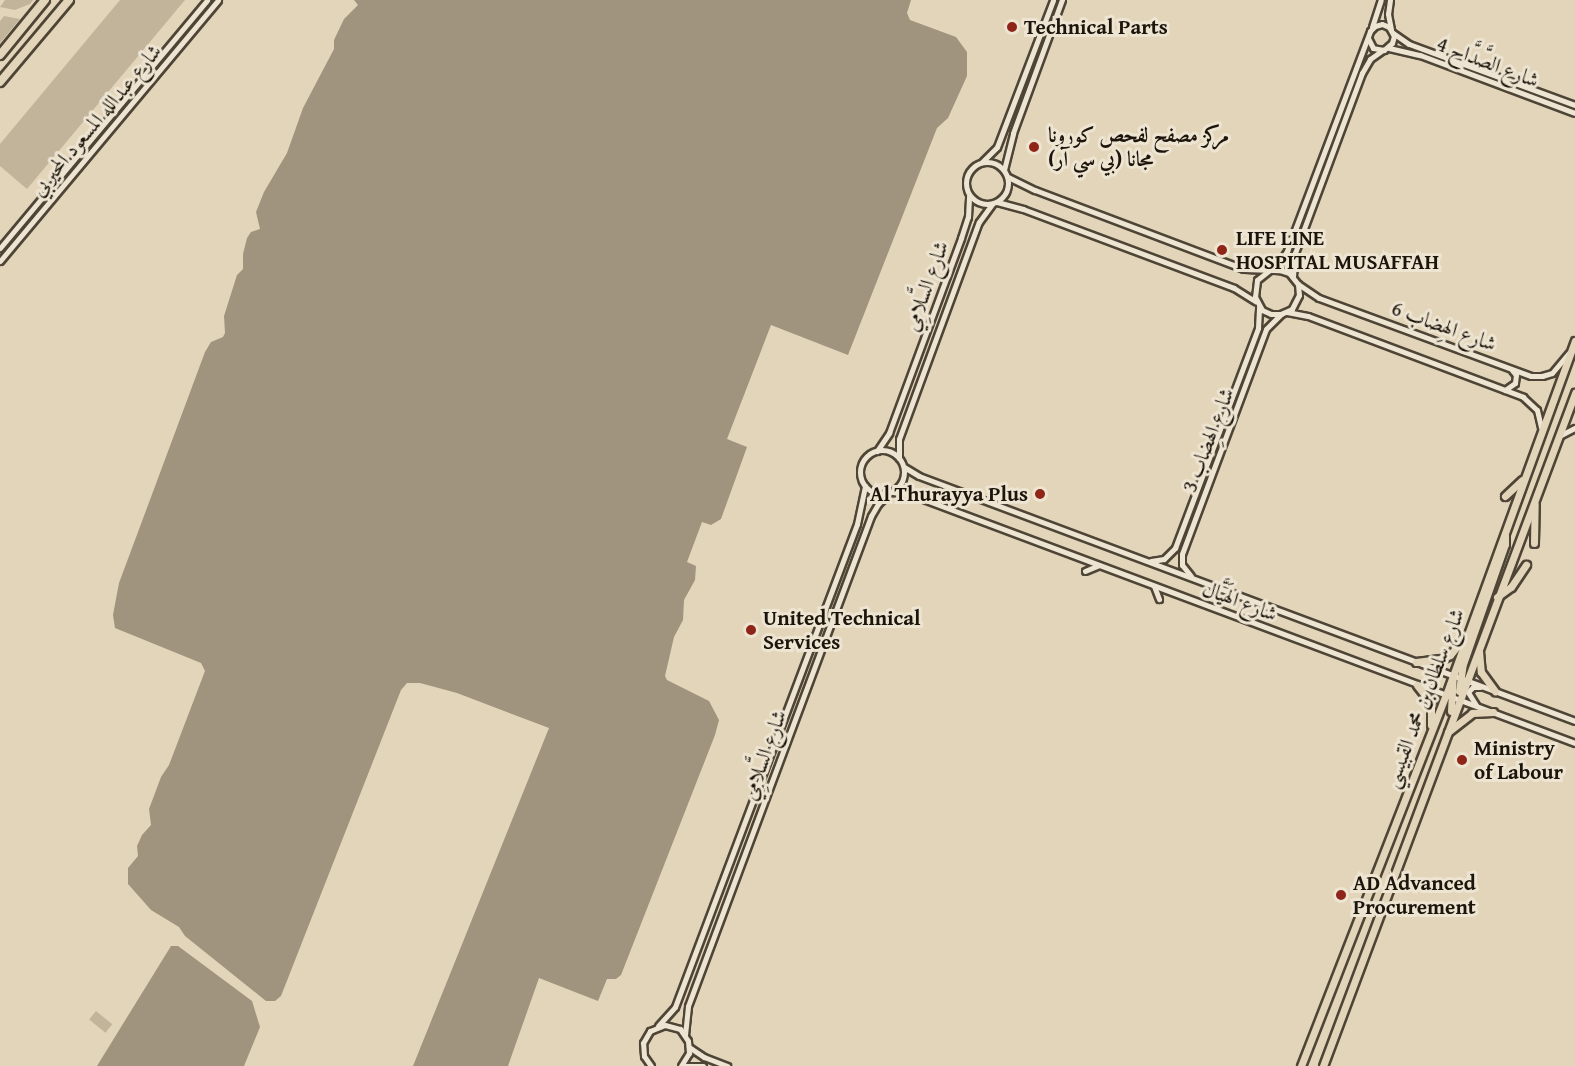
<!DOCTYPE html>
<html>
<head>
<meta charset="utf-8">
<style>
	body { margin:0 }
	#map { position:relative; width:1575px; height:1066px; overflow:hidden; background:#e3d5b9; font-family:"Gentium Book Plus",Amiri,serif }
	div>[style] { position:absolute }
	.green>* { inset:0; background:#c1b49b; transform-origin:0 0 }
	.water>* { inset:0; background:#a0947e }
	.roads { filter:drop-shadow(2px 0 #4e4536) drop-shadow(-2px 0 #4e4536) drop-shadow(0 2px #4e4536) drop-shadow(0 -2px #4e4536) }
	.minor>* { height:5px; margin:-2.5px; padding:0 2.5px; transform-origin:2.5px; border-radius:2.5px; background:#ede4d2 }
	.minor>.ring { margin:-2.5px; padding:0; box-sizing:content-box; background:none; border:5px solid #ede4d2; border-radius:50% }
	.major>* { height:7px; margin:-3.5px; padding:0 3.5px; transform-origin:3.5px; border-radius:3.5px; background:#e3d5b9 }
	.highway>* { height:8px; margin:-4px; padding:0 4px; transform-origin:4px; border-radius:4px; background:#e3d5b9 }
	.dots>* { width:16px; height:16px; translate:-50% -50%; box-sizing:border-box; border:3px solid #ede4d2; border-radius:50% }
	span { translate:-50% -50%; white-space:nowrap; text-align:center; line-height:1.15; -webkit-text-stroke:6px #ede4d2; paint-order:stroke }
	.poi-label { font-size:21px; color:#1d150b; font-weight:700 }
	.left { translate:0 -50%; text-align:left }
	.right { translate:-100% -50%; text-align:right }
	.street-label { font-size:21px; color:#1d150b }
</style>
</head>
<body>
<div id="map">
	<div class="green">
		<div style="clip-path:polygon(5px 0,33px 0,30px 4px,15px 10px,0 7px)"></div>
		<div style="clip-path:polygon(120px 0,185px 0,27px 189px,0 166px,0 144px)"></div>
		<div style="clip-path:polygon(4px 16px,20px 19px,0 43px,0 21px)"></div>
		<div style="left:96px;top:1011px;width:21px;height:11px;rotate:39deg"></div>
	</div>
	<div class="water">
		<div style="clip-path:polygon(354px 0,911px 0,907px 13px,910px 20px,956px 37px,967px 52px,967px 76px,948px 118px,937px 128px,848px 355px,771px 325px,727px 439px,747px 447px,721px 519px,711px 525px,702px 522px,687px 562px,696px 566px,695px 580px,684px 600px,683px 620px,674px 637px,665px 676px,667px 680px,709px 701px,719px 720px,715px 735px,621px 975px,616px 979px,607px 979px,598px 1001px,539px 978px,508px 1066px,413px 1066px,549px 728px,457px 693px,420px 683px,407px 683px,401px 690px,281px 996px,275px 1001px,266px 1001px,185px 936px,179px 927px,151px 910px,128px 884px,128px 868px,138px 856px,137px 846px,142px 835px,151px 825px,149px 809px,161px 777px,169px 765px,205px 671px,201px 663px,115px 628px,113px 615px,119px 583px,205px 352px,211px 342px,223px 337px,225px 333px,224px 316px,237px 275px,243px 269px,243px 254px,247px 238px,251px 232px,260px 229px,256px 212px,264px 192px,287px 153px,303px 108px,334px 49px,334px 40px,344px 19px,358px 5px)"></div>
		<div style="clip-path:polygon(171px 946px,178px 946px,252px 1001px,260px 1027px,244px 1066px,97px 1066px)"></div>
	</div>
	<div class="roads">
		<div class="minor">
			<div style="left:1390px;top:0;width:14px;rotate:98deg"></div>
			<div style="left:1388px;top:14px;width:15px;rotate:79deg"></div>
			<div style="left:1372px;top:27px;width:28px;rotate:-72deg"></div>
			<div style="left:1393px;top:33px;width:19px;rotate:35deg"></div>
			<div style="left:1409px;top:44px;width:177px;rotate:20.2deg"></div>
			<div style="left:1389px;top:48px;width:32px;rotate:13deg"></div>
			<div style="left:1420px;top:55px;width:165px;rotate:20.5deg"></div>
			<div class="ring" style="left:966px;top:162px;width:37px;height:37px"></div>
			<div style="left:982px;top:162px;width:21px;rotate:-45deg"></div>
			<div style="left:997px;top:147px;width:157px;rotate:-69.1deg"></div>
			<div style="left:1004px;top:170px;width:38px;rotate:-76deg"></div>
			<div style="left:1013px;top:133px;width:142px;rotate:-69.8deg"></div>
			<div style="left:1008px;top:177px;width:30px;rotate:26deg"></div>
			<div style="left:1035px;top:190px;width:223px;rotate:20.7deg"></div>
			<div style="left:1244px;top:269px;width:36px;rotate:2deg"></div>
			<div style="left:1280px;top:270px;width:9px;rotate:18deg"></div>
			<div style="left:1289px;top:273px;width:14px;rotate:51deg"></div>
			<div style="left:1298px;top:284px;width:11px;rotate:85deg"></div>
			<div style="left:1299px;top:295px;width:16px;rotate:117deg"></div>
			<div style="left:1292px;top:309px;width:12px;rotate:156deg"></div>
			<div style="left:1281px;top:314px;width:10px;rotate:180deg"></div>
			<div style="left:1271px;top:314px;width:10px;rotate:-156deg"></div>
			<div style="left:1262px;top:310px;width:15px;rotate:-118deg"></div>
			<div style="left:1255px;top:297px;width:17px;rotate:-83deg"></div>
			<div style="left:1257px;top:280px;width:16px;rotate:-38deg"></div>
			<div style="left:997px;top:202px;width:27px;rotate:15deg"></div>
			<div style="left:1023px;top:209px;width:225px;rotate:20.5deg"></div>
			<div style="left:1234px;top:288px;width:25px;rotate:32deg"></div>
			<div style="left:0;top:248px;width:323px;rotate:-50.1deg"></div>
			<div style="left:0;top:261px;width:340px;rotate:-50.1deg"></div>
			<div style="left:1275px;top:269px;width:22px;rotate:-56deg"></div>
			<div style="left:1287px;top:251px;width:235px;rotate:-69.3deg"></div>
			<div style="left:1370px;top:31px;width:7px;rotate:-45deg"></div>
			<div style="left:1375px;top:26px;width:7px;rotate:-16deg"></div>
			<div style="left:1382px;top:24px;width:8px;rotate:23deg"></div>
			<div style="left:1389px;top:27px;width:10px;rotate:61deg"></div>
			<div style="left:1394px;top:36px;width:7px;rotate:106deg"></div>
			<div style="left:1392px;top:43px;width:11px;rotate:139deg"></div>
			<div style="left:1384px;top:50px;width:11px;rotate:-170deg"></div>
			<div style="left:1373px;top:48px;width:11px;rotate:-117deg"></div>
			<div style="left:1293px;top:276px;width:23px;rotate:-85deg"></div>
			<div style="left:1295px;top:253px;width:192px;rotate:-69.6deg"></div>
			<div style="left:1362px;top:73px;width:16px;rotate:-60deg"></div>
			<div style="left:1370px;top:59px;width:16px;rotate:-35deg"></div>
			<div style="left:1298px;top:284px;width:25px;rotate:34deg"></div>
			<div style="left:1319px;top:298px;width:226px;rotate:20.2deg"></div>
			<div style="left:1531px;top:376px;width:11px"></div>
			<div style="left:1542px;top:376px;width:10px;rotate:-17deg"></div>
			<div style="left:1552px;top:373px;width:26px;rotate:-50deg"></div>
			<div style="left:1287px;top:312px;width:21px;rotate:11deg"></div>
			<div style="left:1308px;top:316px;width:230px;rotate:20.6deg"></div>
			<div style="left:1523px;top:397px;width:19px;rotate:43deg"></div>
			<div style="left:1537px;top:410px;width:18px;rotate:77deg"></div>
			<div style="left:1505px;top:390px;width:12px;rotate:-35deg"></div>
			<div style="left:1515px;top:383px;width:8px;rotate:-83deg"></div>
			<div style="left:1516px;top:375px;width:6px;rotate:-129deg"></div>
			<div style="left:1559px;top:436px;width:18px;rotate:-27deg"></div>
			<div class="ring" style="left:860px;top:450px;width:39px;height:39px"></div>
			<div style="left:877px;top:451px;width:22px;rotate:-56deg"></div>
			<div style="left:889px;top:433px;width:208px;rotate:-69.7deg"></div>
			<div style="left:961px;top:238px;width:22px;rotate:-72deg"></div>
			<div style="left:968px;top:217px;width:22px;rotate:-87deg"></div>
			<div style="left:899px;top:458px;width:19px;rotate:-90deg"></div>
			<div style="left:899px;top:439px;width:231px;rotate:-69.8deg"></div>
			<div style="left:979px;top:222px;width:22px;rotate:-54deg"></div>
			<div style="left:904px;top:467px;width:17px;rotate:31deg"></div>
			<div style="left:919px;top:476px;width:700px;rotate:20.48deg"></div>
			<div style="left:893px;top:492px;width:22px;rotate:10deg"></div>
			<div style="left:915px;top:496px;width:705px;rotate:20.52deg"></div>
			<div style="left:1151px;top:561px;width:13px;rotate:-9deg"></div>
			<div style="left:1164px;top:559px;width:16px;rotate:-45deg"></div>
			<div style="left:1175px;top:548px;width:235px;rotate:-69.3deg"></div>
			<div style="left:1258px;top:328px;width:22px;rotate:-87deg"></div>
			<div style="left:1085px;top:571px;width:15px;rotate:-23deg"></div>
			<div style="left:1191px;top:576px;width:14px;rotate:-129deg"></div>
			<div style="left:1182px;top:565px;width:11px;rotate:-90deg"></div>
			<div style="left:1182px;top:554px;width:240px;rotate:-69.5deg"></div>
			<div style="left:1266px;top:329px;width:20px;rotate:-45deg"></div>
			<div style="left:1154px;top:586px;width:14px;rotate:69deg"></div>
			<div style="left:1476px;top:705px;width:15px;rotate:-122deg"></div>
			<div style="left:1468px;top:692px;width:7px;rotate:-45deg"></div>
			<div style="left:1473px;top:687px;width:7px"></div>
			<div style="left:658px;top:1026px;width:25px;rotate:-48deg"></div>
			<div style="left:675px;top:1007px;width:516px;rotate:-69.35deg"></div>
			<div style="left:857px;top:524px;width:39px;rotate:-78deg"></div>
			<div style="left:685px;top:1035px;width:29px;rotate:-84deg"></div>
			<div style="left:688px;top:1006px;width:523px;rotate:-69.52deg"></div>
			<div style="left:871px;top:516px;width:14px;rotate:-60deg"></div>
			<div style="left:878px;top:504px;width:16px;rotate:-45deg"></div>
			<div style="left:689px;top:1047px;width:18px;rotate:34deg"></div>
			<div style="left:704px;top:1057px;width:25px;rotate:21deg"></div>
			<div style="left:651px;top:1066px;width:12px;rotate:-125deg"></div>
			<div style="left:644px;top:1056px;width:13px;rotate:-94deg"></div>
			<div style="left:643px;top:1043px;width:14px;rotate:-60deg"></div>
			<div style="left:650px;top:1031px;width:16px;rotate:-22deg"></div>
			<div style="left:665px;top:1025px;width:16px;rotate:15deg"></div>
			<div style="left:680px;top:1029px;width:14px;rotate:56deg"></div>
			<div style="left:688px;top:1041px;width:12px;rotate:85deg"></div>
			<div style="left:689px;top:1053px;width:15px;rotate:122deg"></div>
			<div style="left:683px;top:1066px;width:20px"></div>
		</div>
		<div class="major">
			<div style="left:1505px;top:496px;width:23px;rotate:-43deg"></div>
			<div style="left:1534px;top:543px;width:39px;rotate:-89deg"></div>
			<div style="left:1497px;top:597px;width:17px;rotate:-36deg"></div>
			<div style="left:1511px;top:587px;width:27px;rotate:-56deg"></div>
			<div style="left:1479px;top:651px;width:21px;rotate:85deg"></div>
			<div style="left:1481px;top:672px;width:24px;rotate:54deg"></div>
			<div style="left:1416px;top:662px;width:26px;rotate:-7deg"></div>
			<div style="left:1442px;top:659px;width:9px;rotate:-27deg"></div>
			<div style="left:1450px;top:655px;width:22px;rotate:-51deg"></div>
			<div style="left:1417px;top:685px;width:23px;rotate:52deg"></div>
			<div style="left:1431px;top:703px;width:22px;rotate:90deg"></div>
			<div style="left:1459px;top:691px;width:27px;rotate:-82deg"></div>
			<div style="left:1463px;top:664px;width:127px;rotate:-70.7deg"></div>
			<div style="left:1505px;top:544px;width:8px;rotate:-90deg"></div>
			<div style="left:1451px;top:711px;width:33px;rotate:-87deg"></div>
			<div style="left:1448px;top:732px;width:31px;rotate:-38deg"></div>
			<div style="left:1472px;top:713px;width:21px;rotate:-3deg"></div>
			<div style="left:1301px;top:1066px;width:398px;rotate:-68.7deg"></div>
			<div style="left:1446px;top:695px;width:377px;rotate:-70deg"></div>
			<div style="left:1323px;top:1066px;width:719px;rotate:-69.47deg"></div>
		</div>
		<div class="highway">
			<div style="left:0;top:55px;width:71px;rotate:-50.7deg"></div>
			<div style="left:0;top:82px;width:107px;rotate:-49.9deg"></div>
		</div>
	</div>
	<div class="dots">
		<div style="left:1012px;top:27px;background:#8f2418"></div>
		<div style="left:1034px;top:147px;background:#8f2418"></div>
		<div style="left:1222px;top:250px;background:#8f2418"></div>
		<div style="left:1040px;top:494px;background:#8f2418"></div>
		<div style="left:751px;top:630px;background:#8f2418"></div>
		<div style="left:1462px;top:760px;background:#8f2418"></div>
		<div style="left:1341px;top:895px;background:#8f2418"></div>
	</div>
	<div class="poi-label">
		<span class="left" style="left:1024px;top:27px">Technical Parts</span>
		<span class="left" style="left:1048px;top:147px">مركز مصفح لفحص كورونا<br>(بي سي آر) مجانا</span>
		<span class="left" style="left:1236px;top:250px">LIFE LINE<br>HOSPITAL MUSAFFAH</span>
		<span class="right" style="left:1028px;top:494px">Al Thurayya Plus</span>
		<span class="left" style="left:763px;top:630px">United Technical<br>Services</span>
		<span class="left" style="left:1474px;top:760px">Ministry<br>of Labour</span>
		<span class="left" style="left:1353px;top:895px">AD Advanced<br>Procurement</span>
	</div>
	<div class="street-label">
		<span style="left:1488px;top:62px;rotate:21deg">شارع الصَّدَّاح 4</span>
		<span style="left:96px;top:120px;rotate:-50deg">شارع عبدالله المسعود المحيربي</span>
		<span style="left:926px;top:286px;rotate:-70deg">شارع السَّلامِي</span>
		<span style="left:1444px;top:326px;rotate:20deg">شارع الهِضاب 6</span>
		<span style="left:1208px;top:440px;rotate:-69deg">شارع الهِضاب 3</span>
		<span style="left:1240px;top:601px;rotate:21deg">شارع الهَيَّال</span>
		<span style="left:1424px;top:698px;rotate:-69deg">شارع سلطان بن محمد القبيسي</span>
		<span style="left:764px;top:755px;rotate:-70deg">شارع السَّلامِي</span>
	</div>
</div>
</body>
</html>
